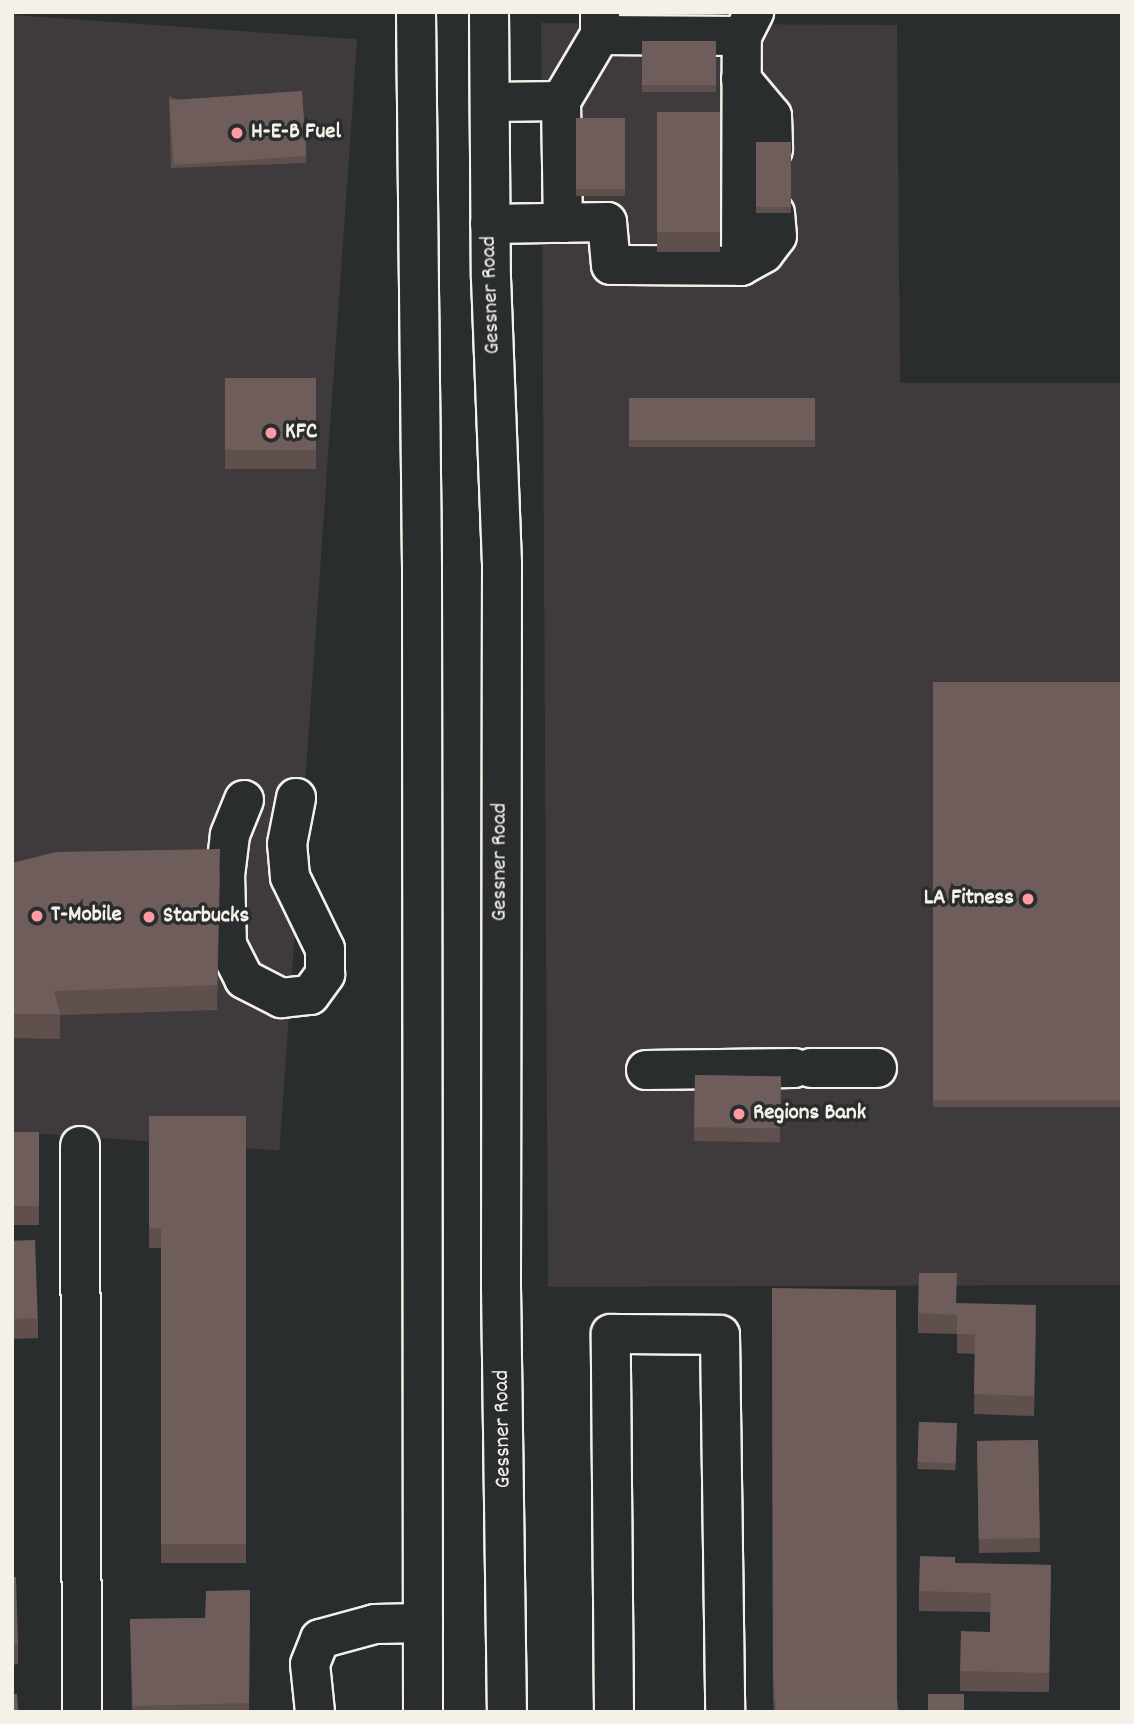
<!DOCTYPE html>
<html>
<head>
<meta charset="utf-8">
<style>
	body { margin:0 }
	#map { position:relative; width:1134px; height:1724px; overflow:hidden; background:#2a2d2e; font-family:Dekko,sans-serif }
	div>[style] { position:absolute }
	.built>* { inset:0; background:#3f3b3c; transform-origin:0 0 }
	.roads { filter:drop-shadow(2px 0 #f4f1e8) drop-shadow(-2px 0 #f4f1e8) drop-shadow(0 2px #f4f1e8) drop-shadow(0 -2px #f4f1e8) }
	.minor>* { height:38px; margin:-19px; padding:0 19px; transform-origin:19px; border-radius:19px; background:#2a2d2e }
	.major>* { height:38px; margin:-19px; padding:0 19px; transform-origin:19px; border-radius:19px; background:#2a2d2e }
	.wall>* { inset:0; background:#5f504e; transform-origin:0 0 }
	.building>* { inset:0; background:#6f5d5b; transform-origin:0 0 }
	.dots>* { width:19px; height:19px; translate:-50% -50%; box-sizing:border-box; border:4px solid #2a2d2e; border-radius:50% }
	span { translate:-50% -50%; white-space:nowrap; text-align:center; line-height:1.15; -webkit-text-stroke:7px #2a2d2e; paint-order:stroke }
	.poi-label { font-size:23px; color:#f4f1e8; font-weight:700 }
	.left { translate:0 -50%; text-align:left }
	.right { translate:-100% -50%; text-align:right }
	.street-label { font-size:23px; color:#f4f1e8 }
	.frame { position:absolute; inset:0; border:14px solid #f4f1e8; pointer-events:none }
</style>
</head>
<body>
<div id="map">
	<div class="built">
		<div style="left:12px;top:15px;width:346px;height:1114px;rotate:4deg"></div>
		<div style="clip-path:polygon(541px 23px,897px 25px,900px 383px,1122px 383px,1122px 1285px,548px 1287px)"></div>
	</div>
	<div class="roads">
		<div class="minor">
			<div style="left:600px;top:12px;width:23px;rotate:90deg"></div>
			<div style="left:600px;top:35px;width:142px;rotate:0.4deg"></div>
			<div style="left:741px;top:79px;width:48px;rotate:50deg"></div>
			<div style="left:772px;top:116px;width:33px;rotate:88deg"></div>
			<div style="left:561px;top:101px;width:122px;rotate:89.1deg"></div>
			<div style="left:490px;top:102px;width:71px;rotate:-0.8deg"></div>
			<div style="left:561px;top:101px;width:77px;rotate:-59.4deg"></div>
			<div style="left:490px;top:224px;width:117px;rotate:-1deg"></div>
			<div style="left:607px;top:222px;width:43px;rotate:84.7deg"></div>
			<div style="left:611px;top:265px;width:130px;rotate:0.4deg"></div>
			<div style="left:741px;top:266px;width:230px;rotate:-89.8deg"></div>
			<div style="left:742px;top:36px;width:27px;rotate:-63deg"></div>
			<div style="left:741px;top:266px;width:26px;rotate:-29deg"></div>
			<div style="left:764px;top:253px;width:21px;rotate:-53deg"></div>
			<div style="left:777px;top:236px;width:23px;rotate:-95deg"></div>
			<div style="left:244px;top:800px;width:38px;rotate:112deg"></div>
			<div style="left:230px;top:835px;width:39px;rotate:97deg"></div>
			<div style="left:225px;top:874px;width:71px;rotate:88.4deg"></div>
			<div style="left:227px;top:945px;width:38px;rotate:63deg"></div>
			<div style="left:244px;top:979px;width:42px;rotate:27.2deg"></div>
			<div style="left:281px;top:998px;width:29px;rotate:-6deg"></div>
			<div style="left:310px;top:995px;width:26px;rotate:-54deg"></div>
			<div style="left:325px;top:974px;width:25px;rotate:-90deg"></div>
			<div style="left:325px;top:949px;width:80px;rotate:-115.9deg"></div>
			<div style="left:290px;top:877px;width:33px;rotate:-95deg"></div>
			<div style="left:287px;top:844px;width:47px;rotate:-78.9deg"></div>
			<div style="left:811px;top:1068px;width:66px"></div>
			<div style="left:646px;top:1070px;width:148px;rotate:-0.8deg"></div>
			<div style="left:80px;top:1146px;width:566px;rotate:89.8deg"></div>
			<div style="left:315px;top:1712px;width:48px;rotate:-95.9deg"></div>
			<div style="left:310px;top:1664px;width:27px;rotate:-68deg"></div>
			<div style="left:320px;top:1639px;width:57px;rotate:-15.3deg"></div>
			<div style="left:375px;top:1624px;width:48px;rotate:-1.2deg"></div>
			<div style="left:614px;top:1712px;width:378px;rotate:-90.5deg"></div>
			<div style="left:611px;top:1334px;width:109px;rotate:0.5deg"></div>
			<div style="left:720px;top:1335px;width:377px;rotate:89.2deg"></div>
		</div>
		<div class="major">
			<div style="left:416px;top:12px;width:557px;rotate:89.38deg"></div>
			<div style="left:422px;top:569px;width:1143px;rotate:89.95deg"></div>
			<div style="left:489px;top:12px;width:266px;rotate:89.6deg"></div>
			<div style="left:491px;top:278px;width:285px;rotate:87.8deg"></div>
			<div style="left:502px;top:563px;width:724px;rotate:90.08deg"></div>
			<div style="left:501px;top:1287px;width:425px;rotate:89.2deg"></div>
		</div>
	</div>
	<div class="wall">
		<div style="left:642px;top:41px;width:74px;height:51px"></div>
		<div style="clip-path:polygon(169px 96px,306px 156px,306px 163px,171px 168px)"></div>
		<div style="left:657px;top:112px;width:63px;height:140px"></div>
		<div style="left:576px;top:118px;width:49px;height:78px"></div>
		<div style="left:756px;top:142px;width:35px;height:71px"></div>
		<div style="left:225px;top:378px;width:91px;height:91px"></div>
		<div style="left:815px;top:398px;width:49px;height:186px;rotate:90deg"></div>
		<div style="left:1122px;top:682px;width:425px;height:189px;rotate:90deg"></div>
		<div style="clip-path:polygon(12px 863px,220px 873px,217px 1010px,60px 1015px,60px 1039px,12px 1038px)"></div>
		<div style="left:695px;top:1075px;width:86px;height:66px;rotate:1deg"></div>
		<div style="clip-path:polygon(149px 1116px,246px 1116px,246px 1563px,161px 1563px,161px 1248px,149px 1248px)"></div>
		<div style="left:12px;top:1132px;width:27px;height:93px"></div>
		<div style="clip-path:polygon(12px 1241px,38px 1318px,38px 1338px,12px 1339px)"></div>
		<div style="clip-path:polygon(772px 1288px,897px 1700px,898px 1712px,774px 1712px,773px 1697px)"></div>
		<div style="clip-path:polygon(956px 1303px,1036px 1324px,1034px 1416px,974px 1414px,975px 1354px,957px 1353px,957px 1334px,918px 1333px,918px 1313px)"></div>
		<div style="left:919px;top:1422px;width:38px;height:47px;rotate:2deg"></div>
		<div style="left:1038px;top:1440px;width:112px;height:61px;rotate:89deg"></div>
		<div style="clip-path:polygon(955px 1563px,1051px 1565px,1049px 1692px,960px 1691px,960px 1671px,990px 1632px,990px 1612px,919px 1611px,919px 1591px)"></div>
		<div style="clip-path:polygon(12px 1577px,18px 1645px,18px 1664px,12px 1665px)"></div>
		<div style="clip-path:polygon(250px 1590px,249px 1712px,132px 1712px,130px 1619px,205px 1618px)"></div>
	</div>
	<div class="building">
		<div style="left:642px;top:41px;width:74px;height:44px"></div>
		<div style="left:302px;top:91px;width:65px;height:133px;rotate:86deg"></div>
		<div style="left:657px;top:112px;width:63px;height:120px"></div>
		<div style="left:576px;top:118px;width:49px;height:71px"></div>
		<div style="left:756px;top:142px;width:35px;height:65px"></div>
		<div style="left:225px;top:378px;width:91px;height:72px"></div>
		<div style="left:815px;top:398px;width:42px;height:186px;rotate:90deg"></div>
		<div style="left:1122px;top:682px;width:418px;height:189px;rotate:90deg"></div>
		<div style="clip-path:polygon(220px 849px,217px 985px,54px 991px,60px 1014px,12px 1014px,12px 863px,56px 852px)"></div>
		<div style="left:695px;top:1075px;width:86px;height:52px;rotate:1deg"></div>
		<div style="clip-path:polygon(149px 1116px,246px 1116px,246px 1544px,161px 1544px,161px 1228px,149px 1228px)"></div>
		<div style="left:12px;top:1132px;width:27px;height:74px"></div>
		<div style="left:35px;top:1240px;width:78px;height:23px;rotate:88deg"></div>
		<div style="clip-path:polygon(919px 1273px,957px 1273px,956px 1303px,1036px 1305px,1034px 1396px,974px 1394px,975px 1334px,957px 1334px,957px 1315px,918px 1313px)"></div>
		<div style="clip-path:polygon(772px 1288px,896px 1290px,897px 1700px,898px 1712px,776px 1712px,773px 1672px)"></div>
		<div style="left:919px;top:1422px;width:38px;height:40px;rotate:2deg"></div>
		<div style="left:1038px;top:1440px;width:98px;height:61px;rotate:89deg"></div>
		<div style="clip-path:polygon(920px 1556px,955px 1557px,955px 1563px,1051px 1565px,1049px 1673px,960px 1671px,961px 1631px,990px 1632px,991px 1593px,919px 1591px)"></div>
		<div style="clip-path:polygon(12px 1577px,16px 1577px,18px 1645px,12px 1645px)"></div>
		<div style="clip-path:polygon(250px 1590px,249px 1703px,133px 1706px,130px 1619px,205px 1618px,206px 1591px)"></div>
		<div style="clip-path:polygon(12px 1694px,17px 1694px,18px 1712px,12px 1712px)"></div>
		<div style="left:928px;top:1694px;width:36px;height:18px"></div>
	</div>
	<div class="dots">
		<div style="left:237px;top:133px;background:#ff9aa2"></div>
		<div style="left:271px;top:433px;background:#ff9aa2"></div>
		<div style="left:1028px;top:899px;background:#ff9aa2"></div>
		<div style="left:37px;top:916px;background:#ff9aa2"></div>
		<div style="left:149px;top:917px;background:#ff9aa2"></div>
		<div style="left:739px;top:1114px;background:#ff9aa2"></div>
	</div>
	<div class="poi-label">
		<span class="left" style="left:251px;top:133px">H-E-B Fuel</span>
		<span class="left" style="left:285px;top:433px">KFC</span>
		<span class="right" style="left:1014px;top:899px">LA Fitness</span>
		<span class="left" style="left:51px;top:916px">T-Mobile</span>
		<span class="left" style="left:163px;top:917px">Starbucks</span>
		<span class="left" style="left:753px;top:1114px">Regions Bank</span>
	</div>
	<div class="street-label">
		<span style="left:492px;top:295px;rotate:-92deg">Gessner Road</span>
		<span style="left:501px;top:862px;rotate:-90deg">Gessner Road</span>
		<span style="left:504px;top:1429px;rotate:-91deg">Gessner Road</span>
	</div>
	<div class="frame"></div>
</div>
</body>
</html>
